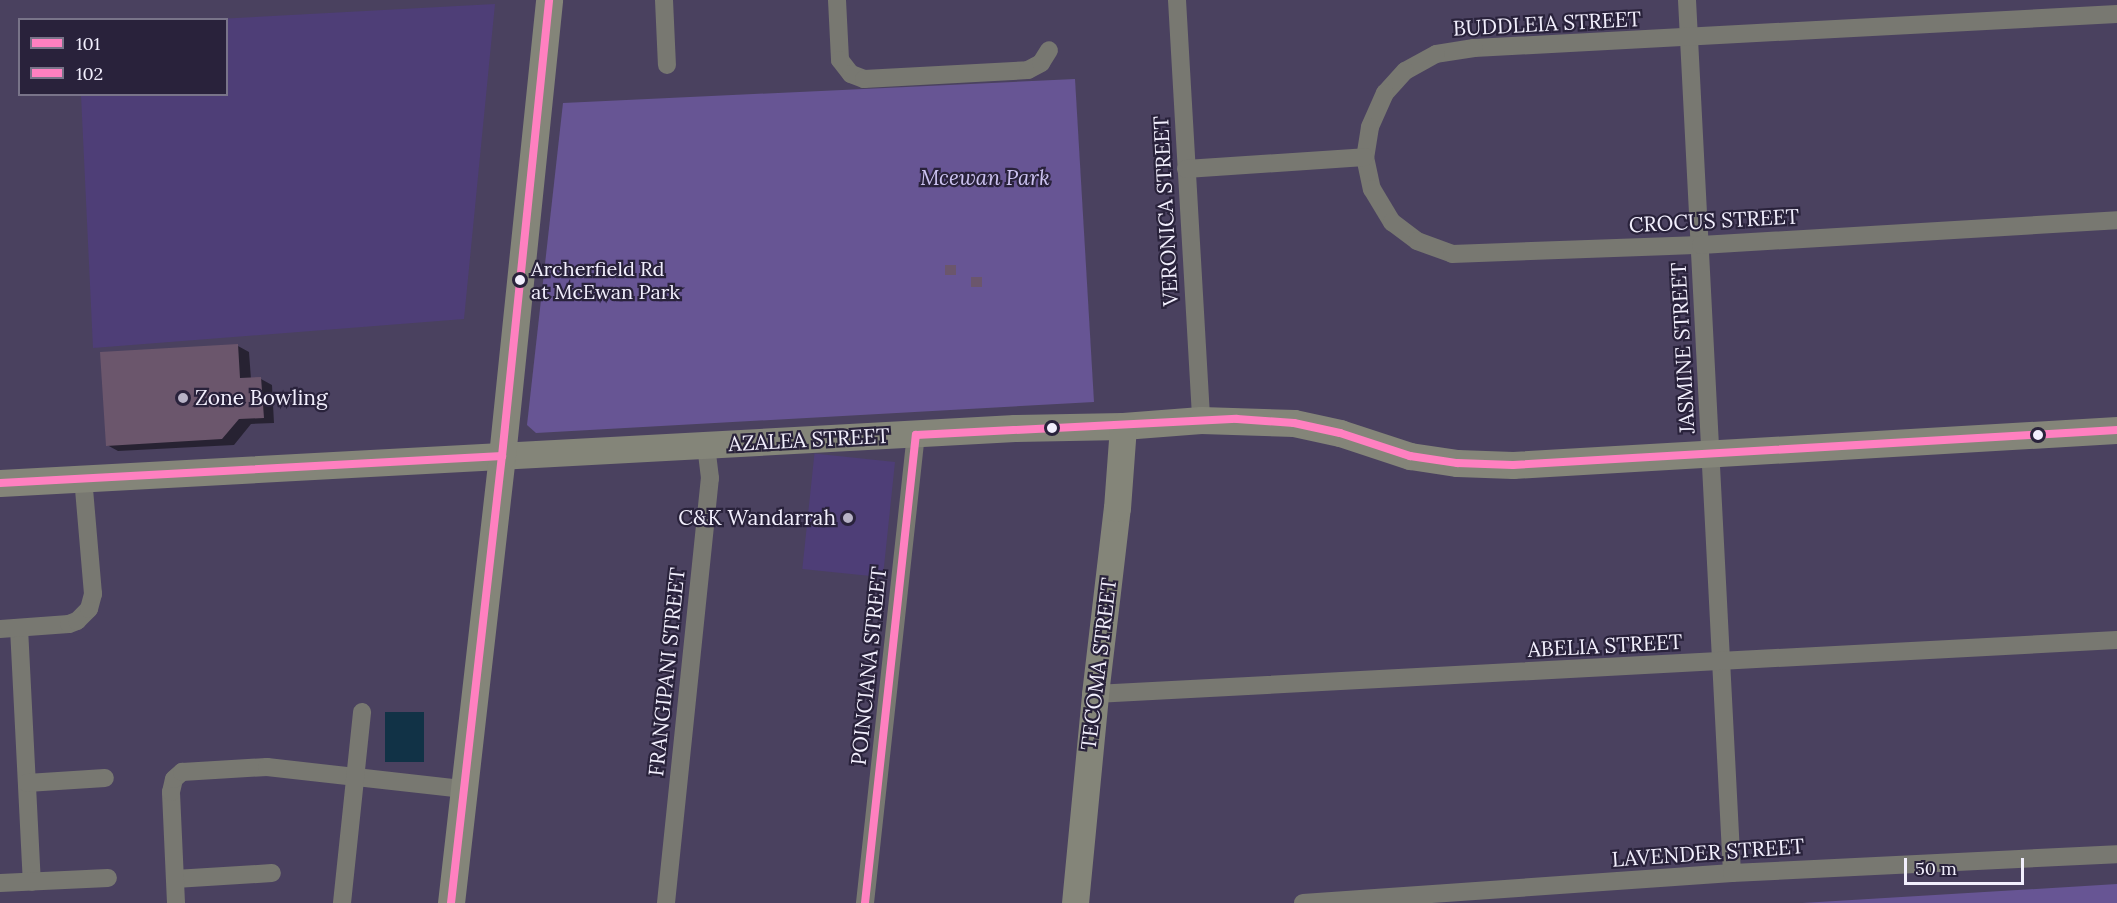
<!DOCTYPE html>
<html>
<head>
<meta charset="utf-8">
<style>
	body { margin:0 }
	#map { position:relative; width:2117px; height:903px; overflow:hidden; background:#4a415f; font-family:Lora,serif }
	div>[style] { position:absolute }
	.built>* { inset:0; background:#4e3e77; transform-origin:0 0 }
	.green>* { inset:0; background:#675594 }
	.water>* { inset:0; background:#113246; transform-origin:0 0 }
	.shadow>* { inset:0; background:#0007 }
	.building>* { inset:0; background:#6b566c; transform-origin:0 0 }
	.street>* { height:18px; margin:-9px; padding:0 9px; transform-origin:9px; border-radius:9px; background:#787871 }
	.secondary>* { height:27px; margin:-13.5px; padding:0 13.5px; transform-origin:13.5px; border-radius:13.5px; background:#848579 }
	.bus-1>* { height:8px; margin:-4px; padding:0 4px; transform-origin:4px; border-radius:4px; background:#ff80c0 }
	.bus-2>* { height:8px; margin:-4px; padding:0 4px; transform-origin:4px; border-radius:4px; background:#ff80c0 }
	.dots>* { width:16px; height:16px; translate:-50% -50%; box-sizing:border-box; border:3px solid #29223b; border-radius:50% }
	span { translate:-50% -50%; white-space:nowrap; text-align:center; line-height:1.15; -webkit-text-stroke:4.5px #29223b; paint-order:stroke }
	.bus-label { font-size:20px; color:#f2effd }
	.left { translate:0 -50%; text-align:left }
	.street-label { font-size:21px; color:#f2effd }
	.park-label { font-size:21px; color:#cdc3f1; font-style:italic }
	.poi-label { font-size:21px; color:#f2effd }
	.right { translate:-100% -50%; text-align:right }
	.legend { position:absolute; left:18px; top:18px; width:210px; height:78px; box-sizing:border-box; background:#29223b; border:2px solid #797489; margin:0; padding:8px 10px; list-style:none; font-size:18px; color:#f2effd }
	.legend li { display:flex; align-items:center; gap:12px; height:30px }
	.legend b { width:30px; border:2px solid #797489 }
	.scale { position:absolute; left:1904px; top:858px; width:120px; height:27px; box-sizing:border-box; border:3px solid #f2effd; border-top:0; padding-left:8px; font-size:18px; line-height:21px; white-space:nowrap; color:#f2effd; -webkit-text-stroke:4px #29223b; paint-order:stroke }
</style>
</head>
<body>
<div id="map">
	<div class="built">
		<div style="clip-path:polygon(495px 4px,464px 319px,93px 348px,81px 95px,226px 94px,226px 20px,217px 19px)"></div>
		<div style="left:895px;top:462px;width:116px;height:81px;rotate:96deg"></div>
	</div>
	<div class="green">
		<div style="clip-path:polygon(1075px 79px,1094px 402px,536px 433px,527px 425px,563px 103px)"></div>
		<div style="clip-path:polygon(2117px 884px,2117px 903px,1802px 903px)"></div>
	</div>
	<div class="water">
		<div style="left:385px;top:712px;width:39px;height:50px"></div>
	</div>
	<div class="shadow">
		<div style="clip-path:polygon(238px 346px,249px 352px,251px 379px,261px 379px,272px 385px,274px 423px,251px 424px,234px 445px,118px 451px,107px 445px)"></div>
	</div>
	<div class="building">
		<div style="left:945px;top:265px;width:11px;height:10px"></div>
		<div style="left:971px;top:277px;width:11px;height:10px"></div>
		<div style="clip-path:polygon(238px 344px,240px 378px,261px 377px,264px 418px,239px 419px,222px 439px,106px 446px,100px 352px)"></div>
	</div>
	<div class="street">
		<div style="left:664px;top:0;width:65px;rotate:87.4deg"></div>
		<div style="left:837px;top:0;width:60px;rotate:87.1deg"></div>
		<div style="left:840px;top:60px;width:18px;rotate:52deg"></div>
		<div style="left:851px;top:74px;width:14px;rotate:21deg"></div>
		<div style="left:864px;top:79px;width:164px;rotate:-3.1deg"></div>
		<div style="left:1028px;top:70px;width:15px;rotate:-28deg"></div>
		<div style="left:1041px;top:63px;width:15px;rotate:-58deg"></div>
		<div style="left:1177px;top:0;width:421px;rotate:86.7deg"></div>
		<div style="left:1687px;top:0;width:874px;rotate:87.05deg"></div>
		<div style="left:2117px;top:14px;width:644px;rotate:176.97deg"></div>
		<div style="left:1474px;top:48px;width:38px;rotate:171deg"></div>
		<div style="left:1436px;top:54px;width:35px;rotate:151deg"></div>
		<div style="left:1405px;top:71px;width:30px;rotate:132deg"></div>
		<div style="left:1385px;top:93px;width:37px;rotate:114deg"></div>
		<div style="left:1370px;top:127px;width:30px;rotate:99deg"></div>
		<div style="left:1365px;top:157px;width:33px;rotate:78deg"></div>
		<div style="left:1372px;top:189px;width:39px;rotate:59deg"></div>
		<div style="left:1392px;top:222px;width:31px;rotate:37deg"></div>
		<div style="left:1417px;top:241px;width:37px;rotate:20deg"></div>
		<div style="left:1452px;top:254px;width:249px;rotate:-2.1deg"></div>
		<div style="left:1701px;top:245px;width:417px;rotate:-3.4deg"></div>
		<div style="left:1186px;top:169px;width:179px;rotate:-3.8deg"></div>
		<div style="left:19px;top:628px;width:254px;rotate:87.1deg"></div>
		<div style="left:0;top:629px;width:69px;rotate:-4.1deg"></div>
		<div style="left:69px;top:624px;width:9px;rotate:-21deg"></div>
		<div style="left:77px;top:621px;width:17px;rotate:-45deg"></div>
		<div style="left:89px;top:609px;width:16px;rotate:-75deg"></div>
		<div style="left:93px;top:594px;width:116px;rotate:-94.9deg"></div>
		<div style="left:1095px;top:694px;width:1023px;rotate:-3.02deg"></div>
		<div style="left:27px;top:783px;width:78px;rotate:-3.7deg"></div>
		<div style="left:175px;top:879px;width:97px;rotate:-3.5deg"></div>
		<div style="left:0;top:883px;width:108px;rotate:-2.7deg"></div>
		<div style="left:176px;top:903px;width:111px;rotate:-92.6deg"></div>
		<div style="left:171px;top:792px;width:13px;rotate:-77deg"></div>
		<div style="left:174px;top:779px;width:11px;rotate:-41deg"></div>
		<div style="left:182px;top:772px;width:85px;rotate:-3.4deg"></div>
		<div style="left:267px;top:767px;width:198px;rotate:6.4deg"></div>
		<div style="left:342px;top:903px;width:192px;rotate:-84deg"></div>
		<div style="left:666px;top:903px;width:427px;rotate:-84.1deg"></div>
		<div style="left:710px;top:478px;width:33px;rotate:-97deg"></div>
		<div style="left:865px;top:903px;width:471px;rotate:-83.8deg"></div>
		<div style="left:1303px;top:903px;width:430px;rotate:-4deg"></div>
		<div style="left:1732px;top:873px;width:385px;rotate:-2.8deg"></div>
	</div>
	<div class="secondary">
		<div style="left:0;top:483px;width:1016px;rotate:-3.1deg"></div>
		<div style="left:1015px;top:428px;width:108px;rotate:-1.1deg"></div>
		<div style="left:1123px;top:426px;width:78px;rotate:-4.4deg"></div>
		<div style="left:1201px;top:420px;width:93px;rotate:1.8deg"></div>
		<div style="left:1294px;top:423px;width:47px;rotate:12.3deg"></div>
		<div style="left:1340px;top:433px;width:74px;rotate:18.2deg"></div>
		<div style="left:1410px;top:456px;width:48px;rotate:8.5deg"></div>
		<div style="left:1457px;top:463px;width:56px;rotate:2deg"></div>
		<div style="left:1513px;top:465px;width:605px;rotate:-3.32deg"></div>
		<div style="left:451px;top:903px;width:450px;rotate:-83.5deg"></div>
		<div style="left:502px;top:456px;width:458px;rotate:-84.1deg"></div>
		<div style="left:1075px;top:903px;width:210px;rotate:-84.5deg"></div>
		<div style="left:1095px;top:694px;width:187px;rotate:-83.3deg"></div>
		<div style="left:1117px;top:508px;width:82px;rotate:-85.8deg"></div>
	</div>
	<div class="bus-1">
		<div style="left:0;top:483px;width:503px;rotate:-3.08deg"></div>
		<div style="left:451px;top:903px;width:450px;rotate:-83.5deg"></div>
		<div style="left:502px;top:456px;width:458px;rotate:-84.1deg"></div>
	</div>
	<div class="bus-2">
		<div style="left:916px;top:435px;width:321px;rotate:-2.9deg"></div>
		<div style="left:1237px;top:419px;width:57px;rotate:4deg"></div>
		<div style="left:1294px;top:423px;width:47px;rotate:12.3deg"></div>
		<div style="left:1340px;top:433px;width:74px;rotate:18.2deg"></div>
		<div style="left:1410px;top:456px;width:48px;rotate:8.5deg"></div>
		<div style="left:1457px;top:463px;width:56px;rotate:2deg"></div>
		<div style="left:1513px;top:465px;width:605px;rotate:-3.32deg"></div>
		<div style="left:865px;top:903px;width:471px;rotate:-83.8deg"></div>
	</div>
	<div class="dots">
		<div style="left:520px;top:280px;background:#f2effd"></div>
		<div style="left:183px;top:398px;background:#b7b2c6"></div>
		<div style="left:1052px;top:428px;background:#f2effd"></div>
		<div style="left:2038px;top:435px;background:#f2effd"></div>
		<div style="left:848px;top:518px;background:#b7b2c6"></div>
	</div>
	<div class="bus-label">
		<span class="left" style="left:531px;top:280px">Archerfield Rd<br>at McEwan Park</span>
	</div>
	<div class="street-label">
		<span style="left:1547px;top:24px;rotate:-3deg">BUDDLEIA STREET</span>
		<span style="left:1166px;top:211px;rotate:-93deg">VERONICA STREET</span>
		<span style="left:1714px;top:221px;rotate:-3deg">CROCUS STREET</span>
		<span style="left:1683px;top:348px;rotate:-93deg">JASMINE STREET</span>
		<span style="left:809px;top:440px;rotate:-3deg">AZALEA STREET</span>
		<span style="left:1605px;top:646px;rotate:-3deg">ABELIA STREET</span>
		<span style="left:1099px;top:664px;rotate:-83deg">TECOMA STREET</span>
		<span style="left:869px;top:666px;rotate:-84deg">POINCIANA STREET</span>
		<span style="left:667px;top:672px;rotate:-84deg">FRANGIPANI STREET</span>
		<span style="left:1708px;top:853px;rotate:-4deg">LAVENDER STREET</span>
	</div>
	<div class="park-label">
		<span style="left:985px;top:178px">Mcewan Park</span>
	</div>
	<div class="poi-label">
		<span class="left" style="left:195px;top:398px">Zone Bowling</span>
		<span class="right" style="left:836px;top:518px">C&amp;K Wandarrah</span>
	</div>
	<ul class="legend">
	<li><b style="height:8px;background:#ff80c0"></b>101</li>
	<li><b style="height:8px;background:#ff80c0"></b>102</li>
	</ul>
	<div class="scale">50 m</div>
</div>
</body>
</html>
